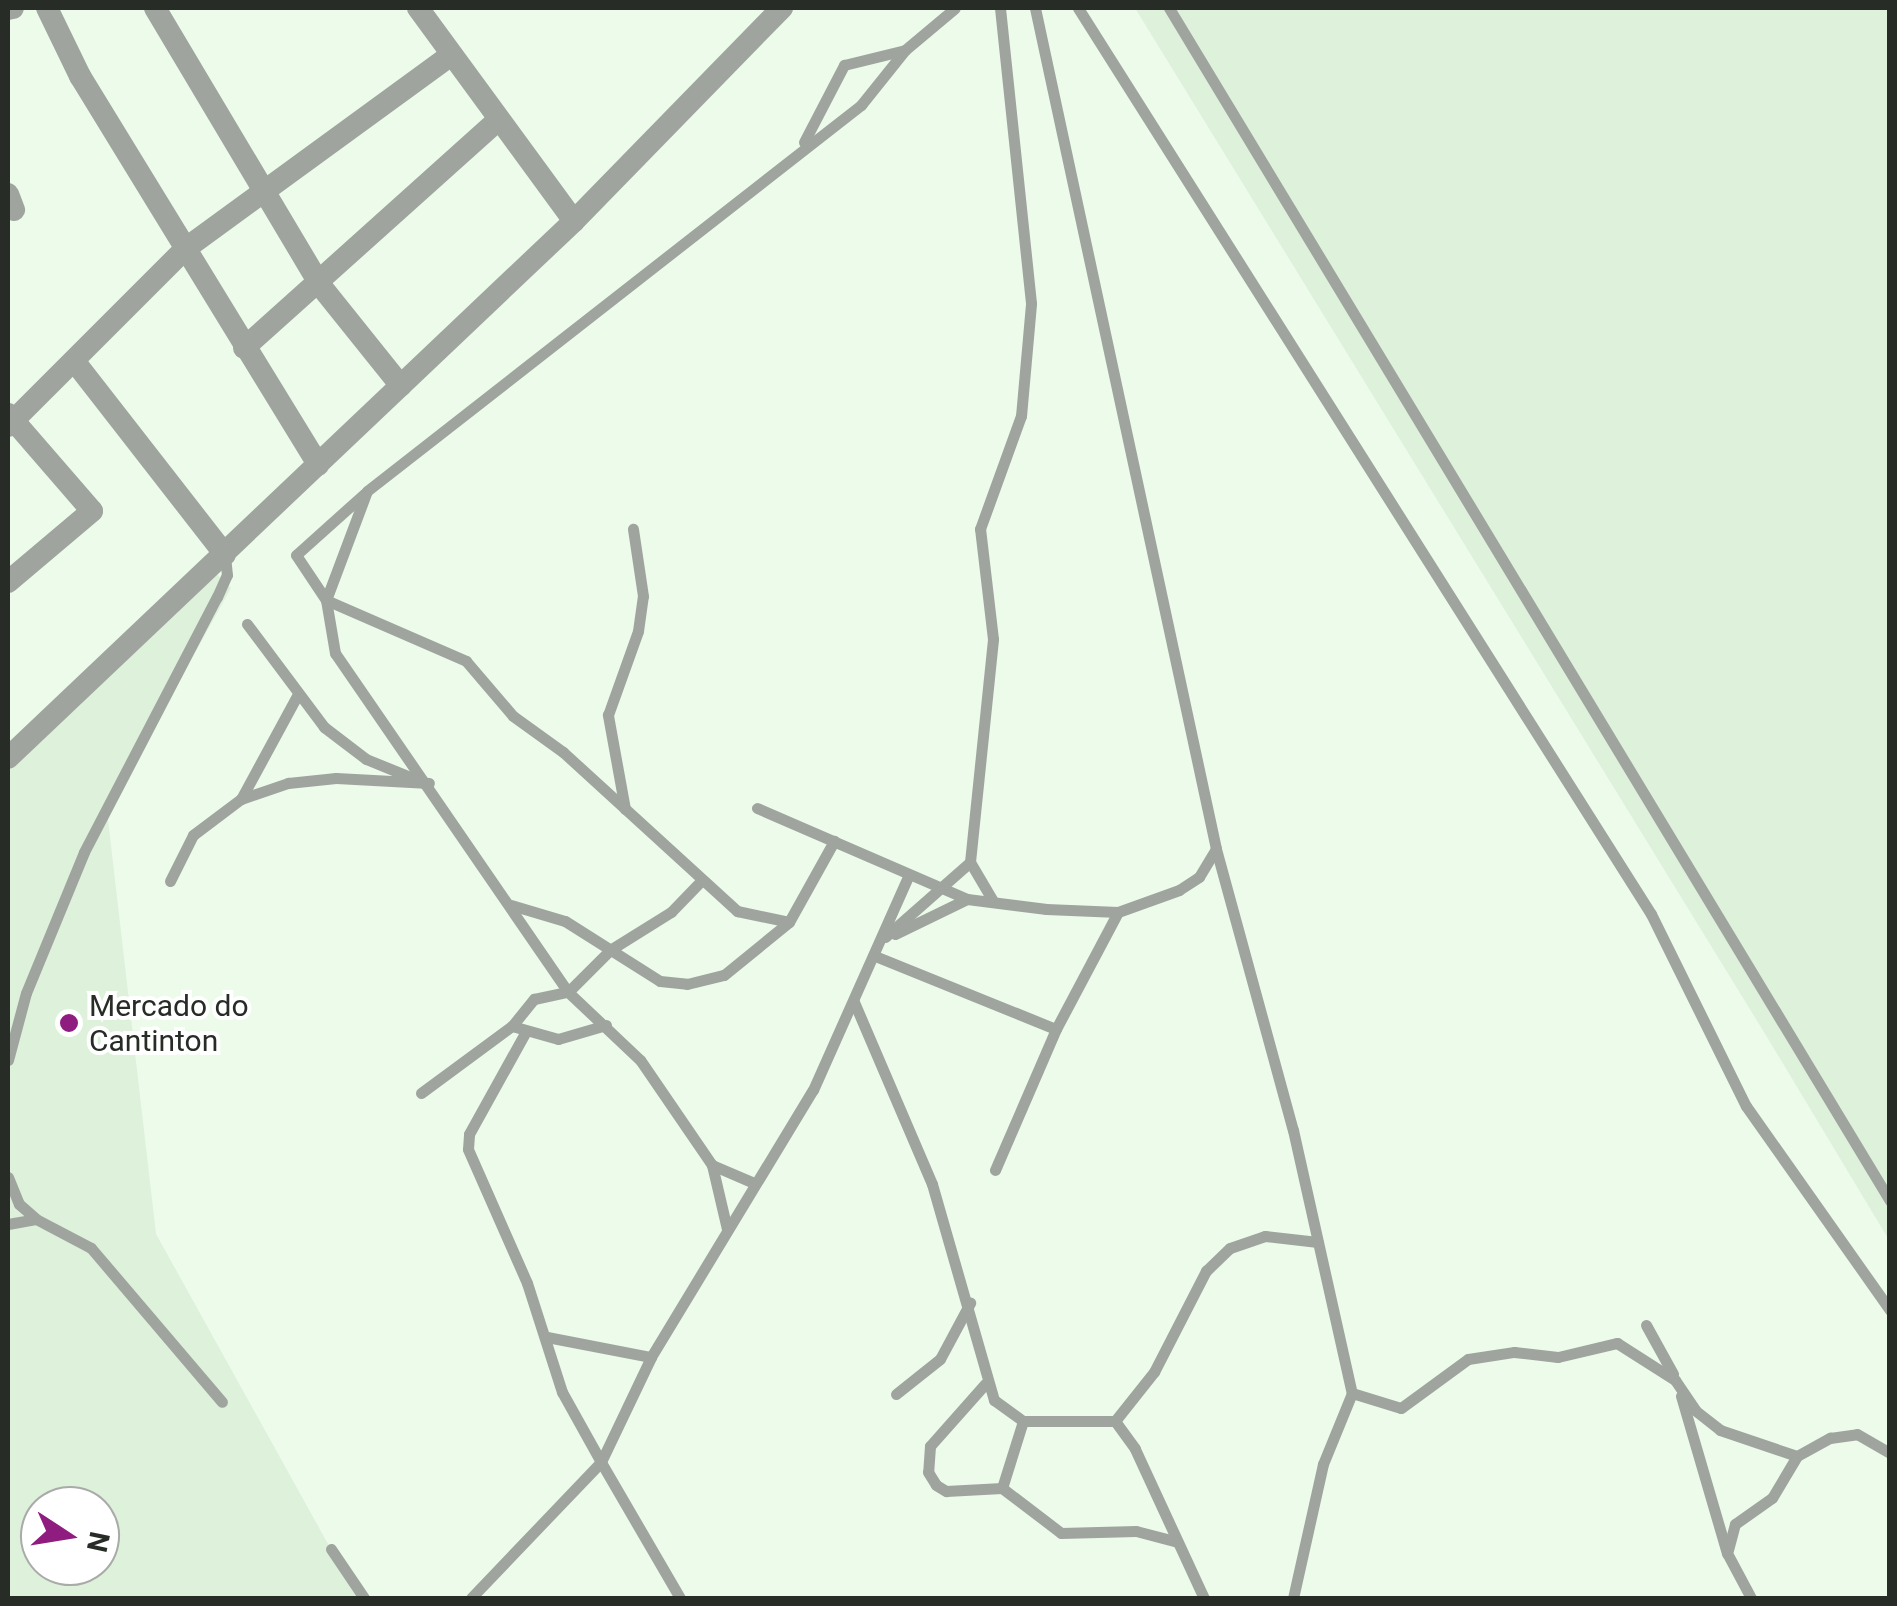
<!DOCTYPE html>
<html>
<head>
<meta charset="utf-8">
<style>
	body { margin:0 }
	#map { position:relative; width:1897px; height:1606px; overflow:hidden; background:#edfbeb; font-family:Roboto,sans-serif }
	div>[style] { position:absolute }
	.built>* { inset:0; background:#ddf1db }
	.service>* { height:11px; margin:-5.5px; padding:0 5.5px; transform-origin:5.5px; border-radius:5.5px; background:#9fa59e }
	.minor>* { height:22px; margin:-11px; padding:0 11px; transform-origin:11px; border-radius:11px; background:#9fa59e }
	.dots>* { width:28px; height:28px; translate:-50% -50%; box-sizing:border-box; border:5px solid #fff; border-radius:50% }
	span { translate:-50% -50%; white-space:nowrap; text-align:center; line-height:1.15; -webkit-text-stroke:8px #fff; paint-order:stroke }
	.poi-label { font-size:30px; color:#272c26 }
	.left { translate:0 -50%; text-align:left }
	.frame { position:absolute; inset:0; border:10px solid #272c26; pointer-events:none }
	.north { position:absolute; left:20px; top:1486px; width:100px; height:100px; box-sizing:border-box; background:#fff; border:2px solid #a9aba8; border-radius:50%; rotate:102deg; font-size:28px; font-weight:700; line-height:40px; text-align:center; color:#272c26 }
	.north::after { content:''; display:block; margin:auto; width:35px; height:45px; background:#8e1d7f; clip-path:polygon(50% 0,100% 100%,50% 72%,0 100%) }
</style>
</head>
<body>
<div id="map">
	<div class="built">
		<div style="clip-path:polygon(1135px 8px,1889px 8px,1889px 1240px,1767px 1037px)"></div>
		<div style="clip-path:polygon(evenodd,210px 567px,231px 588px,107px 811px,156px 1234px,358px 1598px,8px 1598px,8px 766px,210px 567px,40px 1506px,100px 1506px,100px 1566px,40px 1566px,40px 1506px)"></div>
	</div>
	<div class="service">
		<div style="left:1035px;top:8px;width:860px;rotate:77.85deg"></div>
		<div style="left:1216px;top:849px;width:291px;rotate:74.7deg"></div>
		<div style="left:1293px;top:1130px;width:270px;rotate:77.4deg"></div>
		<div style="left:1352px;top:1393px;width:77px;rotate:112.2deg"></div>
		<div style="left:1323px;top:1464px;width:137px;rotate:102.6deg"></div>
		<div style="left:1078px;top:8px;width:1072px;rotate:57.69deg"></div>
		<div style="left:1651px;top:914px;width:214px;rotate:63.7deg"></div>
		<div style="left:1746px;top:1106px;width:250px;rotate:54.8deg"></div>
		<div style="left:1169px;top:8px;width:1394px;rotate:58.85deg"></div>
		<div style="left:804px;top:142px;width:87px;rotate:-62.5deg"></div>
		<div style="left:844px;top:65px;width:63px;rotate:-13.8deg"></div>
		<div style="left:364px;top:494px;width:91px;rotate:138.1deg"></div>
		<div style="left:296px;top:555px;width:54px;rotate:56.3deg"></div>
		<div style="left:326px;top:600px;width:153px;rotate:23.5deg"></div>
		<div style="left:466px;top:661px;width:72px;rotate:49.5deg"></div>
		<div style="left:513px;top:716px;width:62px;rotate:35.8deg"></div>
		<div style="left:563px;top:752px;width:236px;rotate:42.4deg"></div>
		<div style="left:737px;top:911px;width:53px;rotate:11.9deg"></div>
		<div style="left:247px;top:624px;width:129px;rotate:53.2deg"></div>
		<div style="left:324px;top:727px;width:53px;rotate:37.3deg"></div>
		<div style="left:366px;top:759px;width:48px;rotate:22.2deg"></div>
		<div style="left:241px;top:799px;width:117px;rotate:-61.5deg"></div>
		<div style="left:757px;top:808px;width:229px;rotate:23.4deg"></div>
		<div style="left:967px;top:899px;width:80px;rotate:7.2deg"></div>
		<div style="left:1046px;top:909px;width:72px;rotate:2.4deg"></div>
		<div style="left:1118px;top:912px;width:65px;rotate:-19.8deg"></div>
		<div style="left:1179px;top:890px;width:24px;rotate:-33deg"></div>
		<div style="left:1199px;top:877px;width:33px;rotate:-59deg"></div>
		<div style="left:625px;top:809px;width:96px;rotate:-100.3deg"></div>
		<div style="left:608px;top:715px;width:89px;rotate:-70.3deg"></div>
		<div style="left:638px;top:631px;width:35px;rotate:-82deg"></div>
		<div style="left:643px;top:596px;width:68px;rotate:-98.5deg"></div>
		<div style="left:170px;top:881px;width:51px;rotate:-63.4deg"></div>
		<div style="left:193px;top:835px;width:60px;rotate:-36.9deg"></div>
		<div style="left:241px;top:799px;width:50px;rotate:-18.8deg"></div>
		<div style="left:288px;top:783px;width:48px;rotate:-5.9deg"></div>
		<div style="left:336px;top:778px;width:93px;rotate:3.1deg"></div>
		<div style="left:993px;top:901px;width:45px;rotate:-120.5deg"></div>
		<div style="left:970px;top:862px;width:224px;rotate:-84.1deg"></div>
		<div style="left:993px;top:639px;width:111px;rotate:-96.7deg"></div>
		<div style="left:980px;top:529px;width:120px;rotate:-70.1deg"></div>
		<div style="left:1021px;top:416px;width:113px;rotate:-84.9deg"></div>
		<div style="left:1031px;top:303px;width:297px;rotate:-96deg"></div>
		<div style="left:511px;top:905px;width:56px;rotate:16.5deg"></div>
		<div style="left:565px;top:921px;width:112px;rotate:32.3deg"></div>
		<div style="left:660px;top:981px;width:27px;rotate:6deg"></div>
		<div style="left:687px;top:984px;width:38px;rotate:-14deg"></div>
		<div style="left:724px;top:975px;width:84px;rotate:-39.2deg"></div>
		<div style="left:789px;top:922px;width:93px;rotate:-60.9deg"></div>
		<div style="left:895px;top:934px;width:80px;rotate:-25.9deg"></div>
		<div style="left:885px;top:937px;width:113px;rotate:-41.4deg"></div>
		<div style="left:875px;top:956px;width:195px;rotate:22deg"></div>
		<div style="left:854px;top:1002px;width:198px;rotate:66.8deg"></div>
		<div style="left:932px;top:1184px;width:225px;rotate:74deg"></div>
		<div style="left:994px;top:1400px;width:36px;rotate:36deg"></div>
		<div style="left:1023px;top:1421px;width:92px"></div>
		<div style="left:1115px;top:1421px;width:34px;rotate:54deg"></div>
		<div style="left:1135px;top:1449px;width:164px;rotate:65.2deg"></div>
		<div style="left:512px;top:1026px;width:35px;rotate:-51deg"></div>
		<div style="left:534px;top:999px;width:35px;rotate:-12deg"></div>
		<div style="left:568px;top:992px;width:59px;rotate:-45deg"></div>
		<div style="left:610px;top:950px;width:72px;rotate:-31.9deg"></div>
		<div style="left:671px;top:912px;width:45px;rotate:-45.9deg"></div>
		<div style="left:8px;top:1060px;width:69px;rotate:-75deg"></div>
		<div style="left:26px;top:993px;width:152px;rotate:-67.6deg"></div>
		<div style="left:84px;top:852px;width:288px;rotate:-62.5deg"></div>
		<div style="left:217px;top:597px;width:24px;rotate:-66deg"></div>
		<div style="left:227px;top:575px;width:20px;rotate:-96deg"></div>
		<div style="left:421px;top:1093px;width:113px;rotate:-36.4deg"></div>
		<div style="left:512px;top:1026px;width:48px;rotate:15.8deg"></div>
		<div style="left:558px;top:1039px;width:50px;rotate:-16.3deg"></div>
		<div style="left:712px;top:1165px;width:46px;rotate:23.2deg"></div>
		<div style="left:995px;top:1170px;width:154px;rotate:-66.6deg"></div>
		<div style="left:1056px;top:1029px;width:132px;rotate:-62.1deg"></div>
		<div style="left:8px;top:1177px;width:29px;rotate:68deg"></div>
		<div style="left:19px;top:1204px;width:23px;rotate:41deg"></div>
		<div style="left:36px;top:1219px;width:62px;rotate:27.8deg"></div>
		<div style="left:91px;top:1248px;width:202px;rotate:49.6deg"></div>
		<div style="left:8px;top:1224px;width:28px;rotate:-10deg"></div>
		<div style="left:727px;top:1229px;width:66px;rotate:-103.2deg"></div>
		<div style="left:712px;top:1165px;width:127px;rotate:-124.4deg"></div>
		<div style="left:640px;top:1060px;width:99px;rotate:-136.6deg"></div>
		<div style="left:568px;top:992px;width:411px;rotate:-124.5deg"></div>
		<div style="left:335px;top:653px;width:54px;rotate:-99.6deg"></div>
		<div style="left:326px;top:600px;width:116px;rotate:-69.4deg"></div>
		<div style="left:367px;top:491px;width:627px;rotate:-38deg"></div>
		<div style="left:861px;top:105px;width:70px;rotate:-51.3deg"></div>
		<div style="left:905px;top:50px;width:65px;rotate:-40deg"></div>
		<div style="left:1646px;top:1325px;width:56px;rotate:61.1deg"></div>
		<div style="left:547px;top:1337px;width:106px;rotate:10.9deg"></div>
		<div style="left:985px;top:1384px;width:83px;rotate:131.6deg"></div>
		<div style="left:930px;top:1446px;width:26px;rotate:94deg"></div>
		<div style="left:928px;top:1472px;width:15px;rotate:58deg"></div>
		<div style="left:936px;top:1485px;width:12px;rotate:31deg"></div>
		<div style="left:946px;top:1491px;width:56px;rotate:-3.1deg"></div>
		<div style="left:1002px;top:1488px;width:74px;rotate:37.3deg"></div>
		<div style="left:1061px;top:1533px;width:75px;rotate:-1.5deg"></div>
		<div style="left:1136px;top:1531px;width:43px;rotate:14.7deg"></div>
		<div style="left:1352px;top:1393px;width:51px;rotate:17deg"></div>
		<div style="left:1401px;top:1408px;width:83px;rotate:-36.2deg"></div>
		<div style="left:1468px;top:1359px;width:47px;rotate:-8.7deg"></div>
		<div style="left:1514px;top:1352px;width:44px;rotate:6.5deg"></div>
		<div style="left:1558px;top:1357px;width:61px;rotate:-13.3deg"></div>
		<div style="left:1617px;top:1343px;width:69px;rotate:32.5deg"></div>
		<div style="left:1675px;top:1380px;width:37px;rotate:56deg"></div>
		<div style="left:1696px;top:1411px;width:31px;rotate:38deg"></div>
		<div style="left:1720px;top:1430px;width:81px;rotate:18.7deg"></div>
		<div style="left:1797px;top:1456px;width:38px;rotate:-29deg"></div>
		<div style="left:1830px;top:1438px;width:27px;rotate:-8deg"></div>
		<div style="left:1857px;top:1434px;width:38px;rotate:30deg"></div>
		<div style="left:896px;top:1394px;width:56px;rotate:-38.5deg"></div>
		<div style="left:940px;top:1359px;width:64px;rotate:-61.8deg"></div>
		<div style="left:1681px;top:1396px;width:164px;rotate:73.7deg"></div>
		<div style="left:1727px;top:1553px;width:51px;rotate:61.9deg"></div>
		<div style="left:1115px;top:1421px;width:63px;rotate:-51.5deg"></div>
		<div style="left:1154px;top:1372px;width:114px;rotate:-62.8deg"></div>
		<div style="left:1206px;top:1271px;width:33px;rotate:-44deg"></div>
		<div style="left:1230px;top:1248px;width:37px;rotate:-19deg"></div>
		<div style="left:1265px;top:1236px;width:53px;rotate:6.5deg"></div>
		<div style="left:1002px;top:1488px;width:70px;rotate:-72.6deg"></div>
		<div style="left:331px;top:1549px;width:59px;rotate:56deg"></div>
		<div style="left:1728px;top:1550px;width:27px;rotate:-75deg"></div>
		<div style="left:1735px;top:1524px;width:45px;rotate:-35.1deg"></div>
		<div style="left:1772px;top:1498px;width:49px;rotate:-59.2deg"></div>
		<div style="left:471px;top:1598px;width:188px;rotate:-46.3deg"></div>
		<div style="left:601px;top:1462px;width:80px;rotate:-119.1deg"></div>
		<div style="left:562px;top:1392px;width:114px;rotate:-107.8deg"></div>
		<div style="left:527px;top:1283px;width:146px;rotate:-113.8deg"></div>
		<div style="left:468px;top:1149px;width:15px;rotate:-86deg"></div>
		<div style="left:469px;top:1134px;width:118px;rotate:-61deg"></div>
		<div style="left:680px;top:1598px;width:157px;rotate:-120.2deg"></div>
		<div style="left:601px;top:1462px;width:116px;rotate:-64.5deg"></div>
		<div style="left:651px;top:1357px;width:312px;rotate:-58.8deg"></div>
		<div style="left:813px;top:1090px;width:236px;rotate:-66deg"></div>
	</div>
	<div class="minor">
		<div style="left:47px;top:8px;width:76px;rotate:64.1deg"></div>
		<div style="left:80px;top:76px;width:456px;rotate:58.5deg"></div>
		<div style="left:155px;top:8px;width:322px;rotate:59.2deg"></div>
		<div style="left:320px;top:285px;width:129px;rotate:51.3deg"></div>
		<div style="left:418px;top:8px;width:264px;rotate:53.8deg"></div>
		<div style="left:8px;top:9px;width:5px;rotate:-11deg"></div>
		<div style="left:8px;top:194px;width:17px;rotate:69deg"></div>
		<div style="left:244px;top:348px;width:338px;rotate:-41.9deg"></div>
		<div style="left:75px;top:362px;width:244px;rotate:52.1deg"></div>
		<div style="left:8px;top:414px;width:128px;rotate:49.1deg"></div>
		<div style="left:92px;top:511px;width:110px;rotate:139.8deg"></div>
		<div style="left:8px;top:426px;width:250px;rotate:-45deg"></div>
		<div style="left:185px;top:249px;width:328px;rotate:-36.1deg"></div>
		<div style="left:8px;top:758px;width:780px;rotate:-43.49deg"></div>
		<div style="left:574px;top:221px;width:298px;rotate:-45.7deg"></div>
	</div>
	<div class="dots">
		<div style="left:69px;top:1023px;background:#8e1d7f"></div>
	</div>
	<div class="poi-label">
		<span class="left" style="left:89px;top:1023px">Mercado do<br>Cantinton</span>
	</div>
	<div class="frame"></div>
	<div class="north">N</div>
</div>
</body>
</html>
